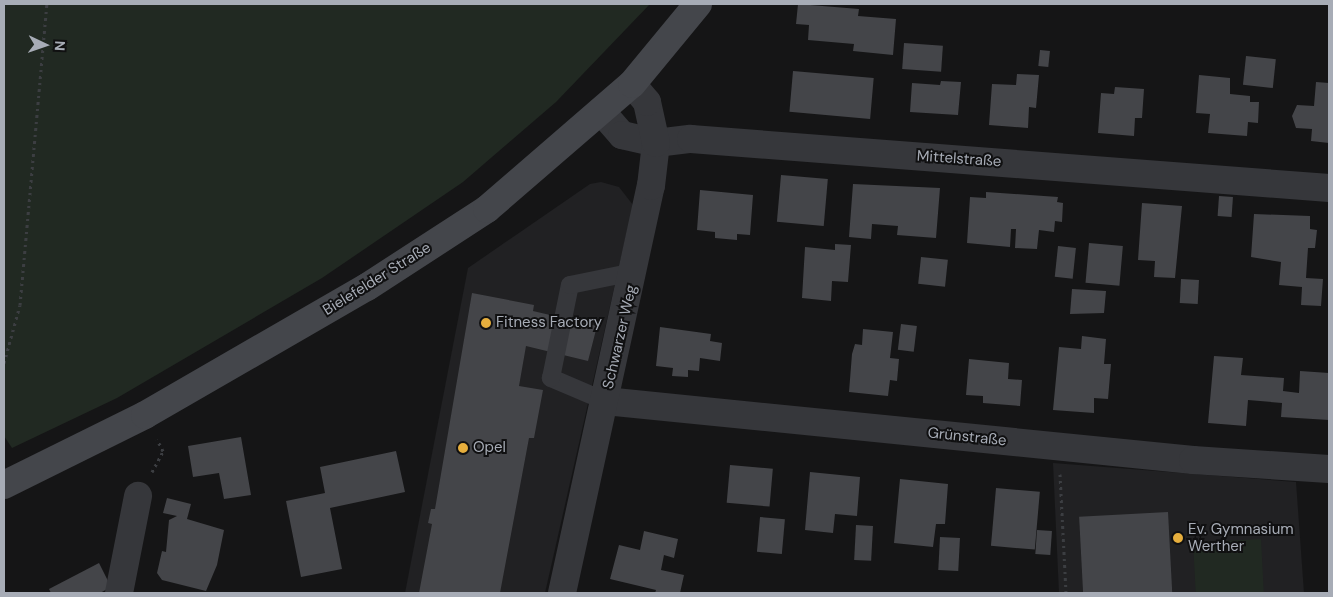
<!DOCTYPE html>
<html>
<head>
<meta charset="utf-8">
<style>
	body { margin:0 }
	#map { position:relative; width:1333px; height:597px; overflow:hidden; background:#151516; font-family:"DM Sans",sans-serif }
	div>[style] { position:absolute }
	.built>* { inset:0; background:#212123 }
	.green>* { inset:0; background:#212922; transform-origin:0 0 }
	.building>* { inset:0; background:#444549; transform-origin:0 0 }
	.path>* { height:3px; margin-top:-1.5px; transform-origin:0; background:repeating-linear-gradient(90deg,#3c3e42 0 2.5px,transparent 0 6.5px) }
	.lane>* { height:18px; margin:-9px; padding:0 9px; transform-origin:9px; border-radius:9px; background:#36373b }
	.street>* { height:28px; margin:-14px; padding:0 14px; transform-origin:14px; border-radius:14px; background:#36373b }
	.secondary>* { height:28px; margin:-14px; padding:0 14px; transform-origin:14px; border-radius:14px; background:#44464b }
	.dots>* { width:14px; height:14px; translate:-50% -50%; box-sizing:border-box; border:2px solid #101011; border-radius:50% }
	span { translate:-50% -50%; white-space:nowrap; text-align:center; line-height:1.15; -webkit-text-stroke:4px #101011; paint-order:stroke }
	.street-label { font-size:15px; color:#a7acb6 }
	.poi-label { font-size:15px; color:#a7acb6 }
	.left { translate:0 -50%; text-align:left }
	.frame { position:absolute; inset:0; border:5px solid #a7acb6; pointer-events:none }
	.north { position:absolute; left:20px; top:20px; width:50px; height:50px; -webkit-text-stroke:4px #101011; paint-order:stroke; rotate:93deg; font-size:14px; font-weight:700; line-height:20px; text-align:center; color:#a7acb6 }
	.north::after { content:''; display:block; margin:auto; width:18px; height:22px; background:#a7acb6; clip-path:polygon(50% 0,100% 100%,50% 72%,0 100%) }
</style>
</head>
<body>
<div id="map">
	<div class="built">
		<div style="clip-path:polygon(601px 182px,619px 187px,633px 205px,545px 593px,405px 593px,468px 268px,590px 184px)"></div>
		<div style="clip-path:polygon(1053px 463px,1296px 482px,1304px 593px,1059px 593px)"></div>
	</div>
	<div class="green">
		<div style="clip-path:polygon(4px 4px,650px 4px,556px 102px,463px 182px,322px 278px,117px 398px,12px 448px,4px 436px)"></div>
		<div style="left:1261px;top:539px;width:54px;height:68px;rotate:87deg"></div>
	</div>
	<div class="building">
		<div style="clip-path:polygon(798px 4px,859px 9px,858px 16px,896px 19px,893px 55px,853px 51px,854px 44px,808px 40px,809px 25px,796px 24px)"></div>
		<div style="left:904px;top:43px;width:39px;height:26px;rotate:4deg"></div>
		<div style="left:1040px;top:50px;width:10px;height:16px;rotate:6deg"></div>
		<div style="left:1246px;top:56px;width:30px;height:29px;rotate:6deg"></div>
		<div style="left:793px;top:71px;width:81px;height:41px;rotate:5deg"></div>
		<div style="clip-path:polygon(1017px 74px,1039px 75px,1036px 108px,1029px 107px,1028px 128px,989px 125px,992px 84px,1016px 85px)"></div>
		<div style="clip-path:polygon(1199px 75px,1230px 78px,1230px 94px,1250px 96px,1250px 102px,1259px 102px,1258px 123px,1248px 122px,1247px 136px,1208px 133px,1210px 114px,1196px 113px)"></div>
		<div style="clip-path:polygon(941px 81px,961px 82px,958px 115px,910px 112px,912px 83px,940px 85px)"></div>
		<div style="clip-path:polygon(1316px 82px,1329px 83px,1329px 143px,1311px 141px,1312px 129px,1296px 128px,1292px 116px,1297px 105px,1314px 106px)"></div>
		<div style="clip-path:polygon(1115px 87px,1144px 89px,1142px 118px,1135px 118px,1134px 136px,1098px 133px,1101px 93px,1114px 94px)"></div>
		<div style="left:781px;top:175px;width:47px;height:47px;rotate:5deg"></div>
		<div style="clip-path:polygon(853px 184px,940px 188px,936px 238px,897px 235px,898px 226px,872px 224px,871px 239px,849px 237px)"></div>
		<div style="clip-path:polygon(700px 190px,753px 195px,750px 235px,737px 234px,737px 240px,715px 238px,715px 232px,697px 230px)"></div>
		<div style="clip-path:polygon(986px 192px,1058px 197px,1057px 202px,1063px 203px,1062px 222px,1055px 221px,1054px 232px,1039px 230px,1037px 249px,1015px 248px,1016px 229px,1011px 229px,1010px 247px,967px 243px,970px 197px,986px 198px)"></div>
		<div style="left:1219px;top:196px;width:14px;height:20px;rotate:4deg"></div>
		<div style="clip-path:polygon(1142px 203px,1182px 206px,1175px 278px,1154px 277px,1155px 261px,1138px 260px)"></div>
		<div style="clip-path:polygon(1254px 214px,1310px 216px,1310px 229px,1317px 230px,1315px 248px,1308px 248px,1306px 278px,1323px 279px,1321px 306px,1301px 305px,1302px 287px,1279px 285px,1281px 262px,1251px 257px)"></div>
		<div style="left:1089px;top:243px;width:34px;height:40px;rotate:5deg"></div>
		<div style="clip-path:polygon(835px 244px,851px 245px,848px 282px,832px 281px,831px 301px,802px 298px,805px 247px,835px 250px)"></div>
		<div style="left:1058px;top:246px;width:18px;height:31px;rotate:6deg"></div>
		<div style="left:921px;top:257px;width:27px;height:27px;rotate:6deg"></div>
		<div style="left:1181px;top:279px;width:18px;height:24px;rotate:3deg"></div>
		<div style="clip-path:polygon(1072px 289px,1106px 291px,1104px 313px,1070px 314px)"></div>
		<div style="clip-path:polygon(472px 293px,534px 305px,533px 311px,597px 326px,588px 361px,526px 346px,519px 386px,543px 390px,534px 438px,529px 438px,500px 593px,419px 593px,432px 524px,428px 523px,431px 509px,435px 509px)"></div>
		<div style="left:901px;top:324px;width:16px;height:26px;rotate:7deg"></div>
		<div style="clip-path:polygon(660px 327px,711px 334px,710px 341px,722px 343px,720px 361px,700px 358px,699px 371px,688px 370px,688px 377px,672px 376px,673px 368px,656px 366px)"></div>
		<div style="clip-path:polygon(863px 329px,893px 332px,890px 358px,899px 359px,897px 381px,890px 380px,888px 396px,849px 392px,852px 354px,855px 344px,862px 345px)"></div>
		<div style="clip-path:polygon(1082px 336px,1106px 339px,1104px 364px,1111px 364px,1108px 399px,1094px 398px,1094px 413px,1053px 410px,1059px 347px,1081px 349px)"></div>
		<div style="clip-path:polygon(1214px 356px,1243px 358px,1241px 375px,1284px 378px,1283px 391px,1299px 393px,1300px 371px,1329px 373px,1329px 420px,1281px 417px,1282px 403px,1248px 400px,1246px 426px,1208px 423px)"></div>
		<div style="clip-path:polygon(969px 359px,1009px 363px,1008px 379px,1022px 380px,1020px 406px,983px 403px,983px 396px,966px 395px)"></div>
		<div style="clip-path:polygon(241px 437px,251px 495px,224px 499px,219px 473px,193px 477px,188px 446px)"></div>
		<div style="clip-path:polygon(396px 451px,405px 492px,330px 508px,342px 569px,301px 577px,286px 501px,325px 493px,320px 467px)"></div>
		<div style="left:730px;top:465px;width:43px;height:38px;rotate:5deg"></div>
		<div style="clip-path:polygon(810px 472px,860px 477px,857px 516px,835px 514px,833px 533px,805px 530px)"></div>
		<div style="clip-path:polygon(900px 479px,948px 484px,945px 524px,936px 524px,933px 547px,894px 543px)"></div>
		<div style="left:996px;top:488px;width:44px;height:58px;rotate:5deg"></div>
		<div style="clip-path:polygon(167px 498px,191px 504px,187px 519px,224px 530px,217px 565px,206px 591px,162px 580px,157px 573px,162px 551px,166px 552px,169px 520px,177px 516px,163px 513px)"></div>
		<div style="left:1168px;top:512px;width:81px;height:89px;rotate:87deg"></div>
		<div style="left:760px;top:517px;width:25px;height:35px;rotate:5deg"></div>
		<div style="left:856px;top:525px;width:17px;height:35px;rotate:3deg"></div>
		<div style="left:1037px;top:530px;width:15px;height:24px;rotate:4deg"></div>
		<div style="clip-path:polygon(644px 531px,678px 539px,674px 558px,664px 555px,661px 570px,684px 575px,680px 593px,655px 593px,656px 590px,610px 579px,619px 545px,640px 550px)"></div>
		<div style="left:940px;top:537px;width:20px;height:33px;rotate:3deg"></div>
		<div style="clip-path:polygon(99px 563px,111px 587px,100px 593px,51px 593px,49px 589px)"></div>
	</div>
	<div class="path">
		<div style="left:4px;top:363px;width:60px;rotate:-74.6deg"></div>
		<div style="left:20px;top:305px;width:302px;rotate:-84.9deg"></div>
		<div style="left:152px;top:472px;width:24px;rotate:-62deg"></div>
		<div style="left:163px;top:451px;width:13px;rotate:-117deg"></div>
		<div style="left:1060px;top:474px;width:119px;rotate:87.1deg"></div>
	</div>
	<div class="lane">
		<div style="left:605px;top:401px;width:59px;rotate:-156.9deg"></div>
		<div style="left:551px;top:378px;width:95px;rotate:-78.5deg"></div>
		<div style="left:570px;top:285px;width:65px;rotate:-11.5deg"></div>
	</div>
	<div class="street">
		<div style="left:601px;top:111px;width:32px;rotate:49deg"></div>
		<div style="left:622px;top:135px;width:35px;rotate:13deg"></div>
		<div style="left:656px;top:143px;width:35px;rotate:-7deg"></div>
		<div style="left:691px;top:139px;width:640px;rotate:4.39deg"></div>
		<div style="left:605px;top:401px;width:591px;rotate:5.73deg"></div>
		<div style="left:1193px;top:460px;width:136px;rotate:3.8deg"></div>
		<div style="left:119px;top:593px;width:99px;rotate:-78.9deg"></div>
		<div style="left:562px;top:593px;width:417px;rotate:-77.7deg"></div>
		<div style="left:651px;top:186px;width:43px;rotate:-83.4deg"></div>
		<div style="left:656px;top:143px;width:42px;rotate:-102.4deg"></div>
		<div style="left:647px;top:102px;width:23px;rotate:-130deg"></div>
	</div>
	<div class="secondary">
		<div style="left:4px;top:485px;width:157px;rotate:-26.4deg"></div>
		<div style="left:145px;top:415px;width:256px;rotate:-30deg"></div>
		<div style="left:367px;top:287px;width:143px;rotate:-33deg"></div>
		<div style="left:487px;top:209px;width:191px;rotate:-40.8deg"></div>
		<div style="left:632px;top:84px;width:104px;rotate:-50.5deg"></div>
	</div>
	<div class="dots">
		<div style="left:486px;top:323px;background:#e6ae3d"></div>
		<div style="left:463px;top:448px;background:#e6ae3d"></div>
		<div style="left:1178px;top:538px;background:#e6ae3d"></div>
	</div>
	<div class="street-label">
		<span style="left:959px;top:159px;rotate:4deg">Mittelstraße</span>
		<span style="left:377px;top:279px;rotate:-32deg">Bielefelder Straße</span>
		<span style="left:620px;top:337px;rotate:-77deg">Schwarzer Weg</span>
		<span style="left:967px;top:437px;rotate:6deg">Grünstraße</span>
	</div>
	<div class="poi-label">
		<span class="left" style="left:496px;top:323px">Fitness Factory</span>
		<span class="left" style="left:473px;top:448px">Opel</span>
		<span class="left" style="left:1188px;top:538px">Ev. Gymnasium<br>Werther</span>
	</div>
	<div class="frame"></div>
	<div class="north">N</div>
</div>
</body>
</html>
